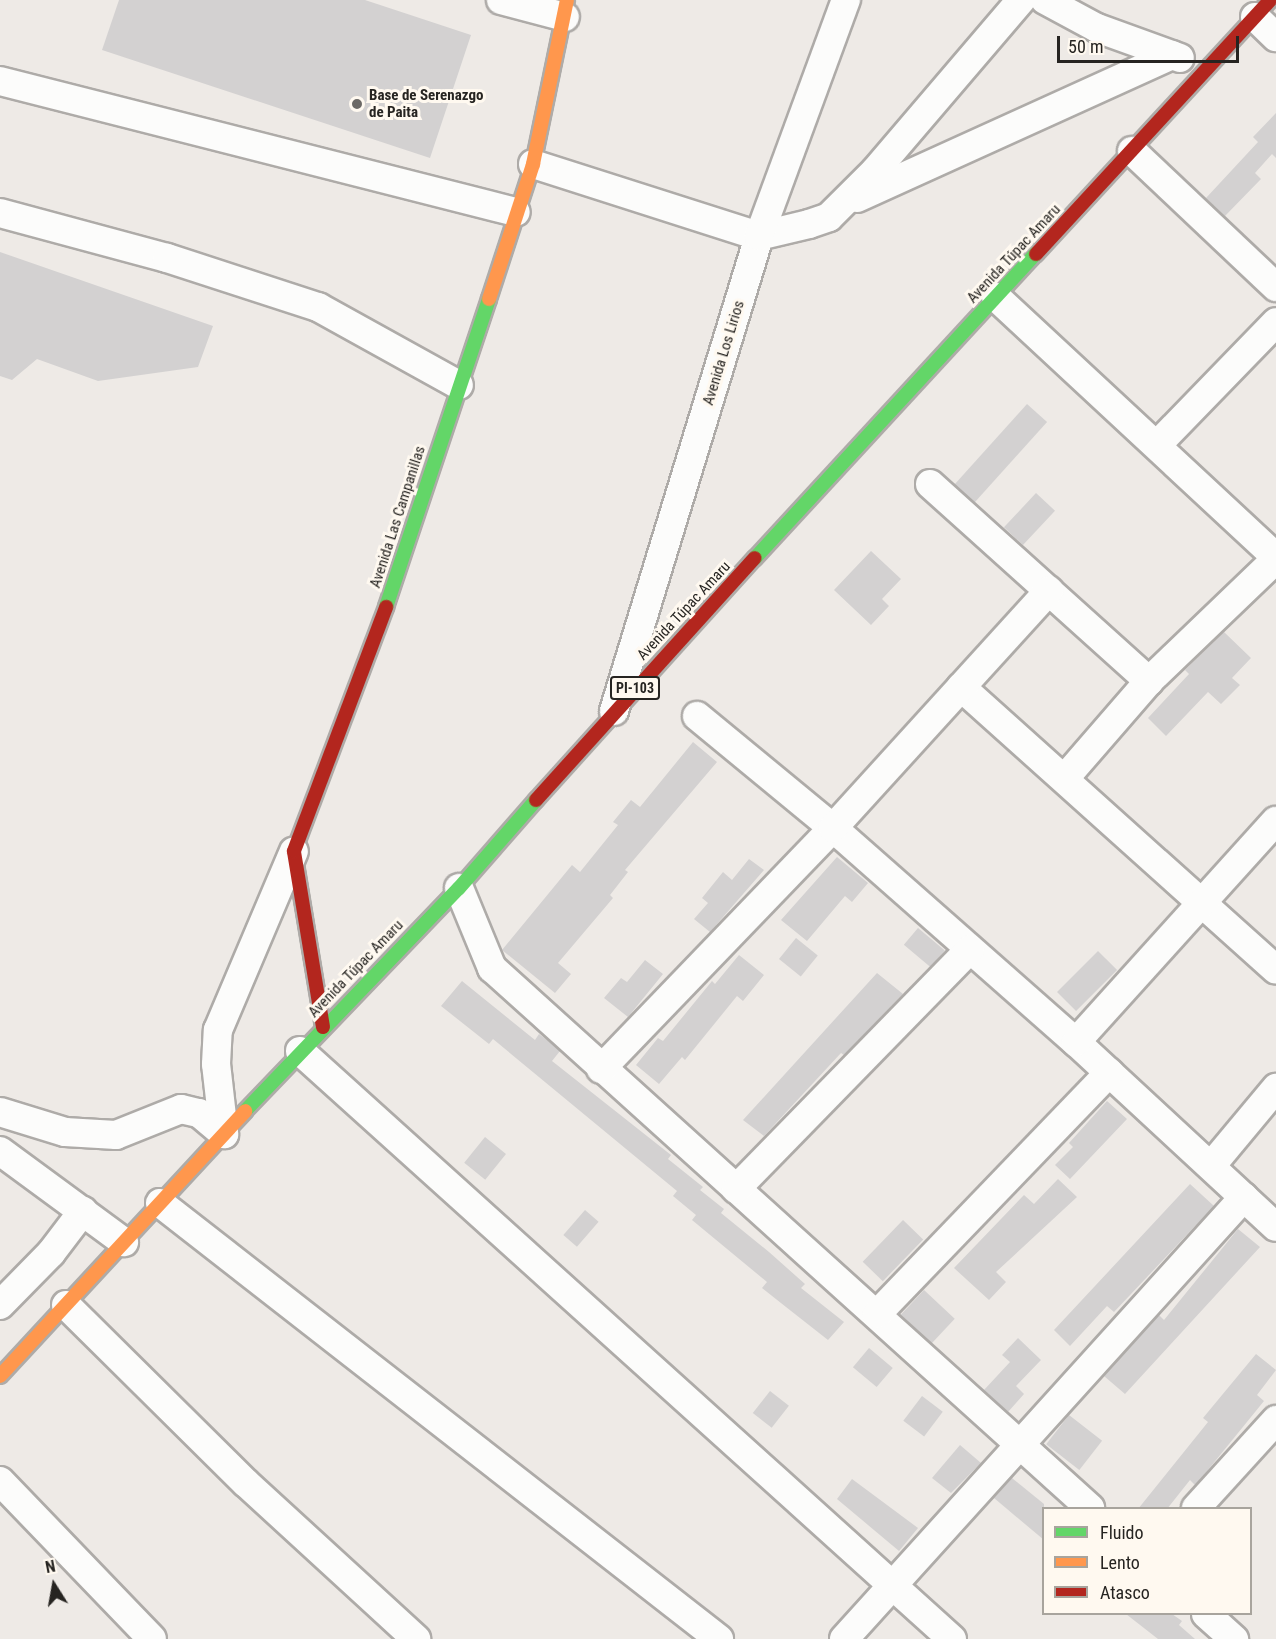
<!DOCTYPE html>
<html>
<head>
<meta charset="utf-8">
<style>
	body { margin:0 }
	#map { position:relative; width:1276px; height:1639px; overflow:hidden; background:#eeeae6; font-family:"Roboto Condensed",sans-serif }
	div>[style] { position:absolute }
	.building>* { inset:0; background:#d3d1d1; transform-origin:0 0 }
	.roads { filter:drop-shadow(2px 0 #aeaba8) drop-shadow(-2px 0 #aeaba8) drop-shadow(0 2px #aeaba8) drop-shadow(0 -2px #aeaba8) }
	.street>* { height:28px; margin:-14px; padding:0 14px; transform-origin:14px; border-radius:14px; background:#fcfcfb }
	.fast>* { height:14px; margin:-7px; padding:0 7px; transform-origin:7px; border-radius:7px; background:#63d668 }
	.slow>* { height:14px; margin:-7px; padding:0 7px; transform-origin:7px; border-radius:7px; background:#ff974d }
	.jam>* { height:14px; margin:-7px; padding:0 7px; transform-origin:7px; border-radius:7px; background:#b3261e }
	.dots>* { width:16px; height:16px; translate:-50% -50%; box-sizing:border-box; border:3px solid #fff9f0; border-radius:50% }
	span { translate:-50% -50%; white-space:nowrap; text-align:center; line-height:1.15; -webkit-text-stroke:6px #fff9f0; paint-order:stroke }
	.shield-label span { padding:2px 4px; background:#fff9f0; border:2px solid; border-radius:4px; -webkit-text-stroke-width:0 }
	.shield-label { font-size:14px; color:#262421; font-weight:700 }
	.poi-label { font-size:15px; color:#262421; font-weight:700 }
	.left { translate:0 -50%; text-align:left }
	.street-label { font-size:15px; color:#262421 }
	.legend { position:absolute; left:1042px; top:1507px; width:210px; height:108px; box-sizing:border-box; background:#fff9f0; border:2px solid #a8a49d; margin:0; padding:8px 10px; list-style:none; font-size:18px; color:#262421 }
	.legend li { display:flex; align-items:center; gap:12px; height:30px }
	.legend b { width:30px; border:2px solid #a8a49d }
	.north { position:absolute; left:24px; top:1555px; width:60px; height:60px; -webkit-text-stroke:4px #fff9f0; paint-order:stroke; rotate:349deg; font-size:16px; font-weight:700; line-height:24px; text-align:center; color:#262421 }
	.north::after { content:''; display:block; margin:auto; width:21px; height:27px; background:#262421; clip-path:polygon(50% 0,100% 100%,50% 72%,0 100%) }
	.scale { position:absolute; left:1057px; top:36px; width:182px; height:27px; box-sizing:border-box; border:3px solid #262421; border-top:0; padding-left:8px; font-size:18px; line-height:21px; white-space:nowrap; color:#262421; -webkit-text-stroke:4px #fff9f0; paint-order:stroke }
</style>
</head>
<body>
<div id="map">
	<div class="building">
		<div style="clip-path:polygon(119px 0,365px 0,471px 35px,430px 158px,102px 50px)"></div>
		<div style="clip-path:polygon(1276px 113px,1276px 158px,1272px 154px,1255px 173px,1261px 179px,1225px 216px,1206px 198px,1258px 142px,1253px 137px)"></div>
		<div style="clip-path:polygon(0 252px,213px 326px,198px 367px,98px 381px,37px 359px,12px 380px,0 376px)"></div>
		<div style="left:1027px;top:404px;width:27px;height:108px;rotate:42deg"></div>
		<div style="left:1036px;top:493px;width:26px;height:47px;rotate:43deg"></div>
		<div style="clip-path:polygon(871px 551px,901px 579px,882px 599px,889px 606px,871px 625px,834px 590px)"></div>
		<div style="clip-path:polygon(1224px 632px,1251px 658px,1232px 678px,1240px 685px,1221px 704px,1208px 692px,1166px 736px,1148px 718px,1189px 674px,1185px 670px)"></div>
		<div style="clip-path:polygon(693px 742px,717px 762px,625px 870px,628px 872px,610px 895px,613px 898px,558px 963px,571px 974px,555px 993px,502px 950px,572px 865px,580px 872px,618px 825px,613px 822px,631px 800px,640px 807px)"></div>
		<div style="clip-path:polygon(837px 857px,868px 883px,852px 902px,845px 896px,807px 941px,781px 920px)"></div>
		<div style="clip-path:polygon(749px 859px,764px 870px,710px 932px,694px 919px,708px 903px,702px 898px,723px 872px,732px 880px)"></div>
		<div style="left:918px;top:928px;width:35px;height:22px;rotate:40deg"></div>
		<div style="left:796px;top:938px;width:28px;height:27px;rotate:39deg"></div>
		<div style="left:1098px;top:951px;width:27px;height:58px;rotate:45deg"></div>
		<div style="clip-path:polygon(739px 955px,764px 975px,743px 1001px,737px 996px,685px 1060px,682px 1057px,659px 1084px,636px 1065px,658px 1038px,663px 1041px,712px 981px,715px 984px)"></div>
		<div style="clip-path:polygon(645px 960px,663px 974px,628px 1017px,604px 998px,621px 978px,627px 982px)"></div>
		<div style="clip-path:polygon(877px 973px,903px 994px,844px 1055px,841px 1053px,764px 1136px,743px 1120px)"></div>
		<div style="clip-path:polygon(462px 981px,535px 1040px,539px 1034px,547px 1040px,560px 1051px,552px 1061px,671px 1155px,668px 1159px,703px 1187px,700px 1190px,724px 1209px,721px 1213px,769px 1252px,805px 1284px,801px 1288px,844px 1322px,828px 1340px,786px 1307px,762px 1288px,767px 1282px,692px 1220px,696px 1215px,673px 1196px,677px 1191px,493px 1039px,489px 1044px,441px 1006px)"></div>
		<div style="clip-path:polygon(1107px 1101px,1127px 1119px,1070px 1179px,1055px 1165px,1073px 1147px,1069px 1143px)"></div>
		<div style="left:485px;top:1137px;width:27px;height:33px;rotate:39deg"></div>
		<div style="clip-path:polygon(1058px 1179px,1077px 1197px,996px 1272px,1006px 1282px,989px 1300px,954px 1268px,1024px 1195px,1034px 1204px)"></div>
		<div style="clip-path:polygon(1190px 1184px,1214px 1206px,1114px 1312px,1107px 1306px,1070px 1346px,1054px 1330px)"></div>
		<div style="left:585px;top:1210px;width:18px;height:33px;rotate:41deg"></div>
		<div style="left:903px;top:1220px;width:28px;height:58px;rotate:44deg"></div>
		<div style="clip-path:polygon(1238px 1229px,1260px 1247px,1125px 1394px,1104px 1376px,1159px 1315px,1164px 1320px)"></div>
		<div style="left:924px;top:1290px;width:42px;height:34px;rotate:43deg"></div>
		<div style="clip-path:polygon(1018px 1338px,1041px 1360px,1016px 1386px,1024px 1394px,1008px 1412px,984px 1390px,1010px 1362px,1002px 1355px)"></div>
		<div style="left:869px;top:1348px;width:31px;height:25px;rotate:40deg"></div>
		<div style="clip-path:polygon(1256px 1354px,1276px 1370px,1257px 1395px,1264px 1401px,1203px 1476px,1195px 1485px,1190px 1480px,1167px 1509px,1138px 1509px,1208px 1422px,1203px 1418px)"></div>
		<div style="left:770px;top:1391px;width:24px;height:28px;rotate:38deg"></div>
		<div style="left:922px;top:1396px;width:26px;height:31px;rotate:37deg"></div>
		<div style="left:1069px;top:1415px;width:42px;height:37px;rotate:38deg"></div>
		<div style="clip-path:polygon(960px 1445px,981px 1463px,951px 1493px,932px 1478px)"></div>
		<div style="clip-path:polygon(1012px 1478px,1044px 1504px,1044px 1540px,994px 1498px)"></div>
		<div style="clip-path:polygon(852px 1479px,918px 1528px,899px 1551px,837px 1499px)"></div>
		<div style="clip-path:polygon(1126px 1614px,1172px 1614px,1182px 1621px,1179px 1625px,1195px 1639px,1158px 1639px)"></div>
	</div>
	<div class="roads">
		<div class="street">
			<div style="left:501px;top:0;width:66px;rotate:14.9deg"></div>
			<div style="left:1045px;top:0;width:59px;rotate:28.3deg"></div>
			<div style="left:1097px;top:28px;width:88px;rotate:19.9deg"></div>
			<div style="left:1255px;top:17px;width:29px;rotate:44deg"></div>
			<div style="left:0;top:81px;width:532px;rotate:14.25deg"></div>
			<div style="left:1132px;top:151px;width:198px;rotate:43.4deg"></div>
			<div style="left:533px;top:164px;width:237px;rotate:17.7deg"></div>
			<div style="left:759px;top:236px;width:51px;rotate:-13.5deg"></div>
			<div style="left:809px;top:224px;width:21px;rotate:-19deg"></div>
			<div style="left:829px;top:217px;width:65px;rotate:-45deg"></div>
			<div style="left:875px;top:171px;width:225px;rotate:-49.5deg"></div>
			<div style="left:857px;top:198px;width:346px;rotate:-24.4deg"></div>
			<div style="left:0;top:213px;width:173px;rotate:15.1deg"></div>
			<div style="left:167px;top:258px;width:159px;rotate:18deg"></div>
			<div style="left:318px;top:307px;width:161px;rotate:29deg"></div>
			<div style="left:996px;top:297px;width:382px;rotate:42.9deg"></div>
			<div style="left:1157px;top:445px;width:171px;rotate:-45.9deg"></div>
			<div style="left:930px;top:484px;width:295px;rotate:42deg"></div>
			<div style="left:961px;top:687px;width:423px;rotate:41.9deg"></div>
			<div style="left:614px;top:711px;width:497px;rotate:-73deg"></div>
			<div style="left:759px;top:236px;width:252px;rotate:-69.8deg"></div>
			<div style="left:697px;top:716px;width:176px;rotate:39.5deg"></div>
			<div style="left:833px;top:828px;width:324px;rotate:41.4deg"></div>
			<div style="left:1076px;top:1042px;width:272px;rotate:42.8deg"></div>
			<div style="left:1065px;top:778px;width:128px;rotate:-49.1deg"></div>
			<div style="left:1149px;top:681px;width:176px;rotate:-43.8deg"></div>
			<div style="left:459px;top:888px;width:87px;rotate:67.6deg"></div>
			<div style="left:492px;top:968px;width:806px;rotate:42.08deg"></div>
			<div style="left:1076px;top:1042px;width:298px;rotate:-47.9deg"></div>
			<div style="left:300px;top:1051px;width:878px;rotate:42.05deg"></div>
			<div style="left:601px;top:1069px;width:335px;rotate:-46.1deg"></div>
			<div style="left:833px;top:828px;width:321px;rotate:-47.7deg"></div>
			<div style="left:0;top:1112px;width:68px;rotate:17.1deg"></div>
			<div style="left:65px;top:1132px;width:51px;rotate:3.4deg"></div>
			<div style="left:116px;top:1135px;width:70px;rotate:-21.8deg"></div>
			<div style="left:181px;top:1109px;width:18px;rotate:13deg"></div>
			<div style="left:199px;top:1113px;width:33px;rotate:40deg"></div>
			<div style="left:224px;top:1134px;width:70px;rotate:-96.5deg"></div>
			<div style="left:216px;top:1064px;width:34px;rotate:-87deg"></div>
			<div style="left:218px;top:1030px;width:194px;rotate:-67deg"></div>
			<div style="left:0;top:1151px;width:154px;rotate:36.3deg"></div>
			<div style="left:1211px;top:1166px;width:102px;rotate:-50.2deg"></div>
			<div style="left:736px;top:1189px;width:335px;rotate:-45.7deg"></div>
			<div style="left:160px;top:1203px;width:709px;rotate:37.95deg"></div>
			<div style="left:0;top:1305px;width:73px;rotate:-45.6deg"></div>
			<div style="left:51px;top:1253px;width:53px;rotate:-52.7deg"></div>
			<div style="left:66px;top:1305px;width:253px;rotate:44.7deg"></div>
			<div style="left:246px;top:1483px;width:231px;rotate:42.5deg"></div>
			<div style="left:877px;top:1314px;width:335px;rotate:-46.1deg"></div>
			<div style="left:0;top:1481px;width:219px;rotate:46.1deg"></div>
			<div style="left:1196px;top:1508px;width:119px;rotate:-47.7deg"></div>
			<div style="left:1206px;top:1614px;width:38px;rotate:42deg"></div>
			<div style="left:844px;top:1639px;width:596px;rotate:-47.86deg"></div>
		</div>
		<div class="fast">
			<div style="left:755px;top:558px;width:414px;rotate:-47.3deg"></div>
			<div style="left:386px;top:607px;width:325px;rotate:-71.5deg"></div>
			<div style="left:245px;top:1111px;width:309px;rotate:-46.2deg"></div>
			<div style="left:459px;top:888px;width:117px;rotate:-48.8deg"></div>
		</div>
		<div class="slow">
			<div style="left:489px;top:299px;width:142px;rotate:-71.9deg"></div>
			<div style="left:533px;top:164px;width:167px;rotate:-78.3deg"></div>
			<div style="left:0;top:1376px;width:361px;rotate:-47.2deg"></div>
		</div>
		<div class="jam">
			<div style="left:1036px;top:254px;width:345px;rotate:-47.3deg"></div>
			<div style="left:536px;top:800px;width:326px;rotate:-47.9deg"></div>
			<div style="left:323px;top:1027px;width:178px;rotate:-99.4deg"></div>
			<div style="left:294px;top:851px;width:261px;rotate:-69.3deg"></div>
		</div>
	</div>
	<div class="dots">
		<div style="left:357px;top:104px;background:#6c6966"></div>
	</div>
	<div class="shield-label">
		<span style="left:635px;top:688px">PI-103</span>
	</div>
	<div class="poi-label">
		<span class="left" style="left:369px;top:104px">Base de Serenazgo<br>de Paita</span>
	</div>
	<div class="street-label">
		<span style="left:1014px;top:254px;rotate:-47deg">Avenida Túpac Amaru</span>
		<span style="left:724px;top:353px;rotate:-73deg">Avenida Los Lirios</span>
		<span style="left:398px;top:517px;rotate:-72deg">Avenida Las Campanillas</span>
		<span style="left:684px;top:611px;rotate:-47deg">Avenida Túpac Amaru</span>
		<span style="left:356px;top:969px;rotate:-46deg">Avenida Túpac Amaru</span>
	</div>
	<ul class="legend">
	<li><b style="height:8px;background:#63d668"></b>Fluido</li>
	<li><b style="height:8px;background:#ff974d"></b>Lento</li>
	<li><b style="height:8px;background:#b3261e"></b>Atasco</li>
	</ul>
	<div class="north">N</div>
	<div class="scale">50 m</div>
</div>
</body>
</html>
